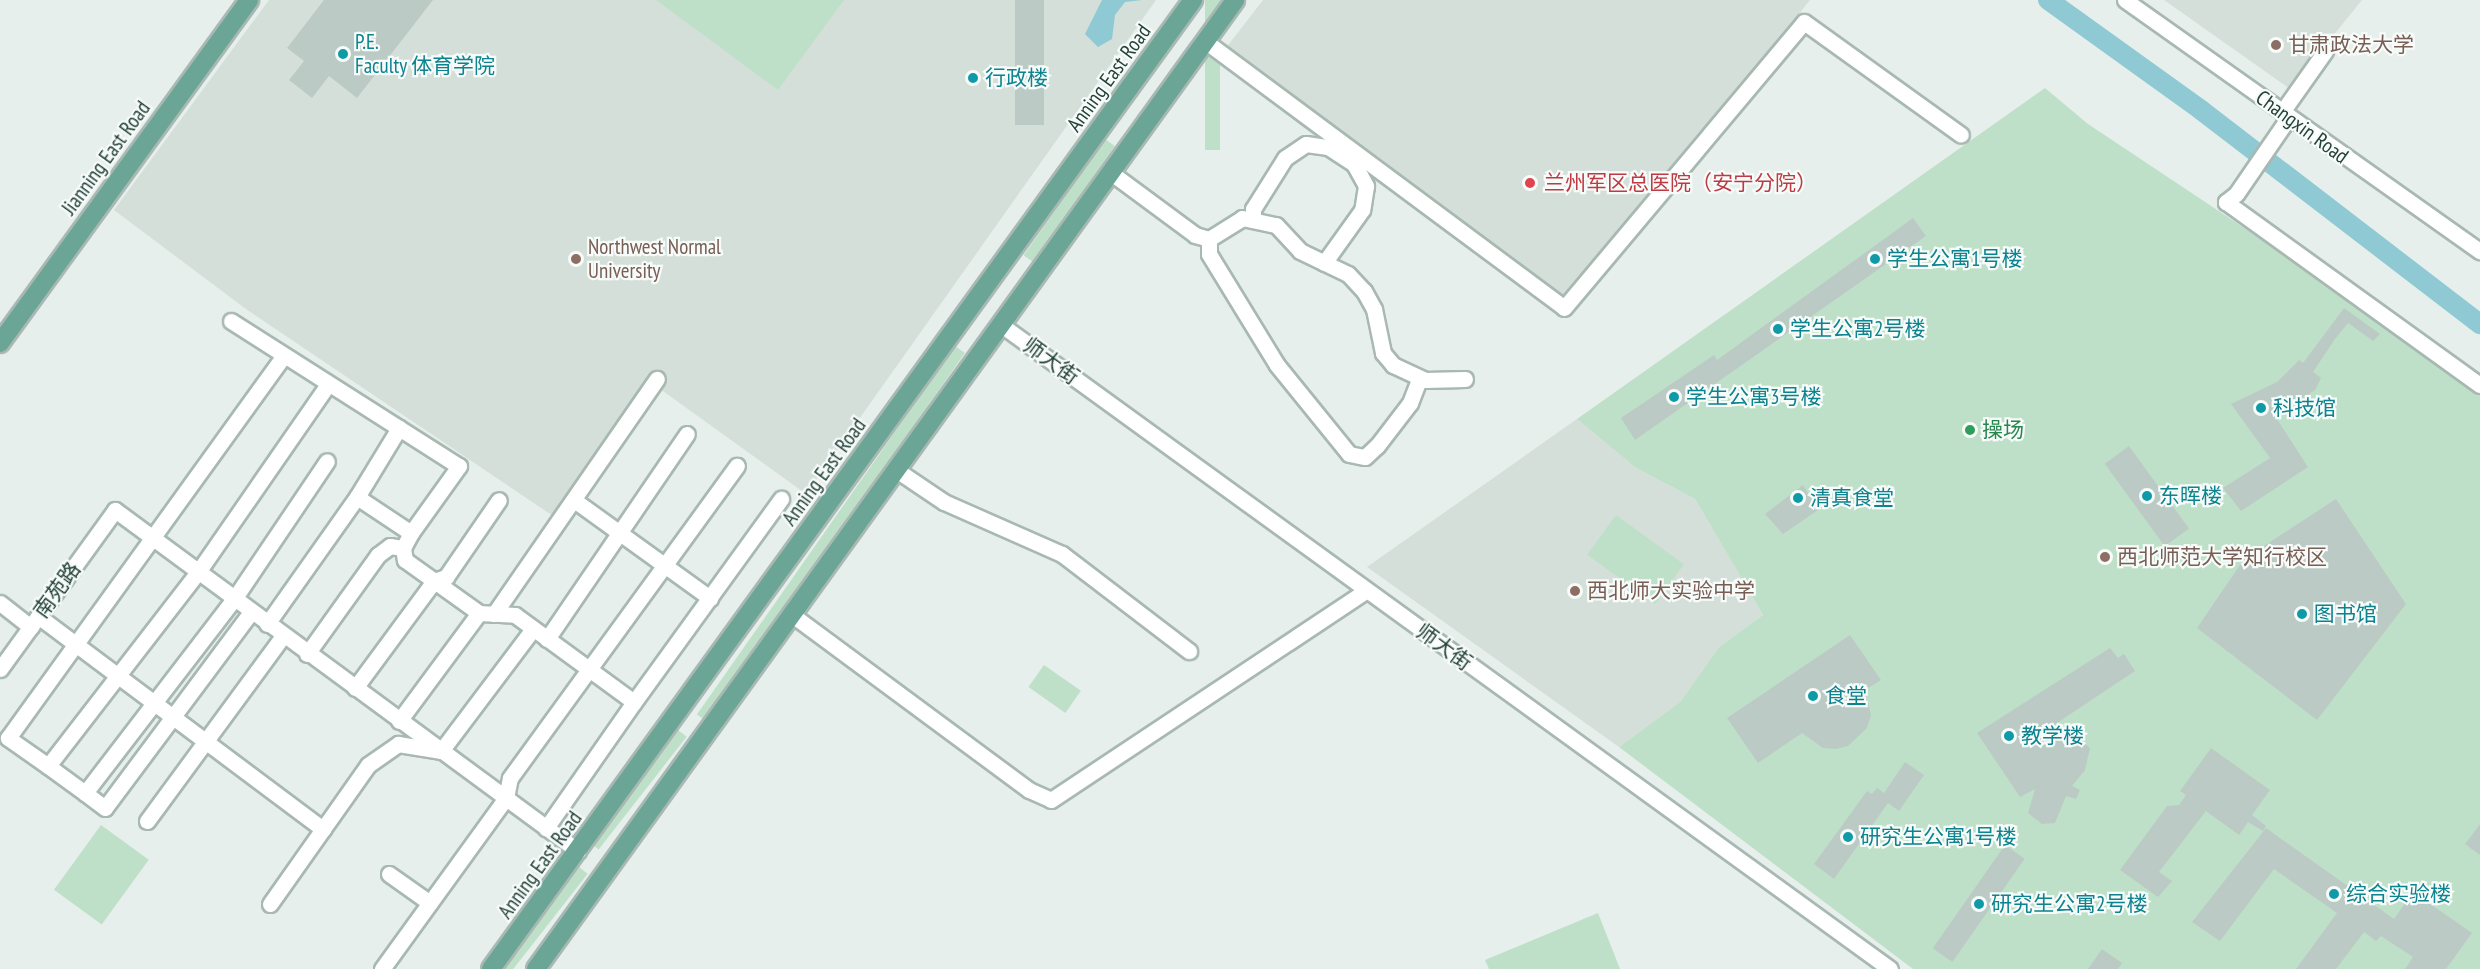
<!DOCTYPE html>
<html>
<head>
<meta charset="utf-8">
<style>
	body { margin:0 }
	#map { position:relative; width:2480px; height:969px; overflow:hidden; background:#e6efeb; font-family:"PT Sans Narrow","Noto Sans SC",sans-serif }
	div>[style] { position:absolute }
	.built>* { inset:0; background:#d4dfda }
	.green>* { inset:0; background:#bfe0c8; transform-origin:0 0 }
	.water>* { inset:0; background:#8ec9d4 }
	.river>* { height:20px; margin:-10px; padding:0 10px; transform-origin:10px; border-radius:10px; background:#8ec9d4 }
	.building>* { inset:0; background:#bbcac4; transform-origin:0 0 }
	.roads { filter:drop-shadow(2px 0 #a8b8b2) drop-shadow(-2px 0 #a8b8b2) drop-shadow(0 2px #a8b8b2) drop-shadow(0 -2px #a8b8b2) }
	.minor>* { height:15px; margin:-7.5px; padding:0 7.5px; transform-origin:7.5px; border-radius:7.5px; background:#fff }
	.major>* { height:18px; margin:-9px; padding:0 9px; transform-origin:9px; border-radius:9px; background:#6aa596 }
	.dots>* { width:16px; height:16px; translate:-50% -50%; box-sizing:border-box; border:3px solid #f7fbf9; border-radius:50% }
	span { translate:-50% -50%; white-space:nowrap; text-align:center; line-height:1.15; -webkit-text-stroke:4.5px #f7fbf9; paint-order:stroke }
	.culture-label { font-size:21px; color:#0d838f }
	.left { translate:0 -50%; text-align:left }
	.education-label { font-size:21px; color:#785e54 }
	.street-label { font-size:21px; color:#24423a }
	.health-label { font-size:21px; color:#be3a42 }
	.leisure-label { font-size:21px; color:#27864d }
</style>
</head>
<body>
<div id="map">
	<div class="built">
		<div style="clip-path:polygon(269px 0,1156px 0,806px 494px,649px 381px,556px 518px,246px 309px,114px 210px)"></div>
		<div style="clip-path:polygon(1263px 0,1810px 0,1564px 312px,1222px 53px)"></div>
		<div style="clip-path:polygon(2164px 0,2362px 0,2290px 89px)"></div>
		<div style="clip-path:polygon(1577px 419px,1636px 468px,1695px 499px,1763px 615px,1719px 647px,1680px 702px,1619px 747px,1367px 567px)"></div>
	</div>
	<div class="green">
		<div style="clip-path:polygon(656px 0,844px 0,778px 90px)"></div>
		<div style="left:1205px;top:0;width:15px;height:150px"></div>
		<div style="clip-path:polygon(2045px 88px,2088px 124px,2390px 325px,2480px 394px,2480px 969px,1913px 969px,1619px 747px,1680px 702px,1719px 647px,1763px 615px,1695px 499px,1636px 468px,1577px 419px)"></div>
		<div style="left:1105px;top:139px;width:12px;height:142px;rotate:35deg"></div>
		<div style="left:955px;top:346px;width:12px;height:450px;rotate:35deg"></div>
		<div style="left:1616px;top:515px;width:84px;height:49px;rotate:36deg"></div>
		<div style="left:1044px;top:665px;width:45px;height:27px;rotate:35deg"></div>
		<div style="left:678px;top:730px;width:11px;height:143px;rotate:38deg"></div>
		<div style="left:101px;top:825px;width:59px;height:80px;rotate:36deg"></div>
		<div style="left:579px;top:867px;width:11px;height:126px;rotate:38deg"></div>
		<div style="clip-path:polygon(1598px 913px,1620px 969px,1489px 969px,1485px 960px)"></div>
	</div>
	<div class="water">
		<div style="clip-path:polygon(1102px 0,1142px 0,1125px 2px,1115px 15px,1112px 39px,1098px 47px,1085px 34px)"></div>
	</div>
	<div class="river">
		<div style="left:2048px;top:0;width:188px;rotate:35.7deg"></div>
		<div style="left:2201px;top:110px;width:352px;rotate:37.5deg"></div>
	</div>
	<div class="building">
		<div style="clip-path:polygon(324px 0,433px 0,357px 98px,329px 76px,312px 98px,289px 80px,304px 61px,287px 48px)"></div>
		<div style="left:1015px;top:0;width:29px;height:125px"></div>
		<div style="clip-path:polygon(1913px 218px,1926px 236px,1635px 440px,1621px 418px,1714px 355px,1717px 360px)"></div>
		<div style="clip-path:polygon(2344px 308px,2380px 334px,2373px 341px,2348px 323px,2335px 339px,2313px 372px,2321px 378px,2315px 390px,2275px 416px,2308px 467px,2241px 511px,2223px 488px,2270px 458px,2231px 404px,2277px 382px,2299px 360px,2303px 363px)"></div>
		<div style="left:2129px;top:446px;width:102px;height:30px;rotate:54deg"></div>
		<div style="clip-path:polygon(1803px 485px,1818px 510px,1783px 534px,1765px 514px)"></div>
		<div style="clip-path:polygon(2336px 499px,2406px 604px,2317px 720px,2197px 628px,2244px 559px)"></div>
		<div style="clip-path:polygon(1850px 635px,1881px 680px,1865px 690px,1871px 715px,1867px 728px,1848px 746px,1836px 749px,1823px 748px,1802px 733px,1758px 763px,1727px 718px)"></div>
		<div style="clip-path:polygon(2110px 648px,2118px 658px,2124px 654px,2135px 671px,2033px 739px,2075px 736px,2090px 748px,2085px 770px,2072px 786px,2080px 790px,2076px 799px,2066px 796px,2055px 823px,2042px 824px,2028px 813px,2035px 789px,2020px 797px,1977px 733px)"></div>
		<div style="clip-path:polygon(2211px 748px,2270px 790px,2252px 815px,2266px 826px,2263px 831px,2248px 822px,2239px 835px,2206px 811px,2159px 872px,2172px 881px,2158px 897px,2120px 870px,2167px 806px,2179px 805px,2186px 795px,2180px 791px)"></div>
		<div style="clip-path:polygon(1905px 762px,1924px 775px,1899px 811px,1888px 803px,1834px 879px,1814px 864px,1867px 791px,1872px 794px,1877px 788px,1884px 793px)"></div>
		<div style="clip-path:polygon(2480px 824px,2480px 855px,2465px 844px)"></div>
		<div style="clip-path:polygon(2266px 828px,2394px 919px,2413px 892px,2472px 933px,2446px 969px,2405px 969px,2413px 957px,2381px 936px,2376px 941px,2364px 932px,2336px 969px,2296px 969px,2337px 913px,2274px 869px,2220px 941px,2192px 922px)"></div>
		<div style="left:2005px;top:845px;width:24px;height:126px;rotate:35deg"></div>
		<div style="clip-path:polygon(2102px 949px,2122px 963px,2118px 969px,2088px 969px)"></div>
	</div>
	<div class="roads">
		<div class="minor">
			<div style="left:2125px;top:0;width:435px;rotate:35.3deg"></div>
			<div style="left:1205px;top:41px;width:447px;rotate:36.6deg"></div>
			<div style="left:1564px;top:308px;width:373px;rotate:-50deg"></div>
			<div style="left:1804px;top:22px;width:193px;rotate:35.7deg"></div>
			<div style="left:2282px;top:112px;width:75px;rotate:-54.8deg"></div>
			<div style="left:2289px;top:117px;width:93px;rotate:124.5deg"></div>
			<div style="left:2236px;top:194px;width:13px;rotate:141deg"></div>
			<div style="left:2226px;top:202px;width:313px;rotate:35.8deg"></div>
			<div style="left:1110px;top:172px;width:106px;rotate:36.5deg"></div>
			<div style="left:1195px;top:235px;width:15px;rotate:16deg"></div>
			<div style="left:1209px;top:239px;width:39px;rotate:-32deg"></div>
			<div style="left:1242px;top:218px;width:35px;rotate:12deg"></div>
			<div style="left:1276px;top:225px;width:35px;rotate:47deg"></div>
			<div style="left:1300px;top:251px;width:53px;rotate:25.6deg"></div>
			<div style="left:1348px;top:274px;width:23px;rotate:47deg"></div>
			<div style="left:1364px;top:291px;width:21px;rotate:61deg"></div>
			<div style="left:1374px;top:309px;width:45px;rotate:78.4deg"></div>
			<div style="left:1383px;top:353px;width:16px;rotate:50deg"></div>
			<div style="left:1393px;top:365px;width:35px;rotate:25deg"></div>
			<div style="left:1425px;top:380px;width:40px;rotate:-1.4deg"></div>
			<div style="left:1253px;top:217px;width:8px;rotate:-90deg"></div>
			<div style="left:1253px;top:209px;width:60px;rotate:-57.9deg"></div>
			<div style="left:1285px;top:158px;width:25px;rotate:-34deg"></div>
			<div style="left:1306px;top:144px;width:22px;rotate:8deg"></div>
			<div style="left:1328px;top:147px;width:31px;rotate:33deg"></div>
			<div style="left:1354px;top:164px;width:25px;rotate:61deg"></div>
			<div style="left:1366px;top:186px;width:24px;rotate:99deg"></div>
			<div style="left:1362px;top:210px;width:65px;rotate:125.6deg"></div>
			<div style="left:1209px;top:239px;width:15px;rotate:90deg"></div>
			<div style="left:1209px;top:254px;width:130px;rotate:58.5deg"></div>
			<div style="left:1277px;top:365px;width:114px;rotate:51deg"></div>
			<div style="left:1349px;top:454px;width:16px;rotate:11deg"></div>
			<div style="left:1365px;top:457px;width:16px;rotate:-43deg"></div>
			<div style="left:1377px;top:446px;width:54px;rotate:-52.5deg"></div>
			<div style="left:1410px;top:403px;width:26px;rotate:-69deg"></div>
			<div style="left:231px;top:321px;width:270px;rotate:32.5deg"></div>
			<div style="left:459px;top:466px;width:82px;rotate:125.6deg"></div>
			<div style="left:411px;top:533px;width:17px;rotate:118deg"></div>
			<div style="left:403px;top:548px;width:12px;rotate:81deg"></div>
			<div style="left:405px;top:560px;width:91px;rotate:35.6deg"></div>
			<div style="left:479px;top:613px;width:36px;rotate:3deg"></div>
			<div style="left:515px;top:615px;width:147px;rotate:36.2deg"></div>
			<div style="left:634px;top:702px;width:154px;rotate:124.9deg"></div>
			<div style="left:1000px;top:324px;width:1099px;rotate:35.93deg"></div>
			<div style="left:895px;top:469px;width:59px;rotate:34deg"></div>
			<div style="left:944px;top:502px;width:129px;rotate:23.8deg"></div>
			<div style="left:1062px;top:554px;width:160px;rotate:37.4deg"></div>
			<div style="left:357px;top:497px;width:81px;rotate:-58.7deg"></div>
			<div style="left:574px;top:500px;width:168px;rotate:35.8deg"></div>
			<div style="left:0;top:603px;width:39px;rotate:38deg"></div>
			<div style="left:251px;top:612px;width:244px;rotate:126.7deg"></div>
			<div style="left:105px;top:808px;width:25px;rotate:-143deg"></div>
			<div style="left:85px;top:793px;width:245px;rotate:-52.5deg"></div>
			<div style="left:234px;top:599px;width:166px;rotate:-56deg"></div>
			<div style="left:494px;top:614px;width:286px;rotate:-55.3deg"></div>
			<div style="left:791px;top:614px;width:296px;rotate:36.5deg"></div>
			<div style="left:1029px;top:790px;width:24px;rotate:24deg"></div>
			<div style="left:1051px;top:800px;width:378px;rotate:-33.6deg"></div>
			<div style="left:38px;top:616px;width:356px;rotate:36.8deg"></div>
			<div style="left:267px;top:624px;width:156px;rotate:-54.7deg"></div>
			<div style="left:357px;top:497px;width:65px;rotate:33.7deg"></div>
			<div style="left:547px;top:639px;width:248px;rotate:-55.7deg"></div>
			<div style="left:307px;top:654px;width:122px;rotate:-54.4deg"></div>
			<div style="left:378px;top:555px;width:15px;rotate:-37deg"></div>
			<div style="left:390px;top:546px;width:13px;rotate:9deg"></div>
			<div style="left:0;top:669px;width:196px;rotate:-54.1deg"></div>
			<div style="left:115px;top:510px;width:575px;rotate:36.37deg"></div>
			<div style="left:355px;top:688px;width:133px;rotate:-53.6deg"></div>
			<div style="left:434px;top:581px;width:13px;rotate:-18deg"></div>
			<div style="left:446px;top:577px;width:93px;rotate:-55.5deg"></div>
			<div style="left:634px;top:702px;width:251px;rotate:-54.1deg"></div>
			<div style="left:399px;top:721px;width:134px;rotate:-53.5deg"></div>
			<div style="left:48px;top:766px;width:49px;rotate:-145deg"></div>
			<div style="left:8px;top:738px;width:470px;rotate:-54.2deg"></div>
			<div style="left:85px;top:793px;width:46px;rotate:-143.9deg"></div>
			<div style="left:48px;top:766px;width:245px;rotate:-52.3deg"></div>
			<div style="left:198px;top:572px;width:229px;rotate:-55.3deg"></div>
			<div style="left:147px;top:821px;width:230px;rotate:-53.7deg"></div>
			<div style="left:389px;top:874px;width:50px;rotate:35.3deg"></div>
			<div style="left:270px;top:904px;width:170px;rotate:-54.8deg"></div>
			<div style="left:368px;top:765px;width:37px;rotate:-35deg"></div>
			<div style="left:398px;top:744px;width:44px;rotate:9.2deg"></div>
			<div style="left:441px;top:751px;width:153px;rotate:-53deg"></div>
			<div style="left:382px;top:969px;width:211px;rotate:-54.1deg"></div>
			<div style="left:506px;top:798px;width:20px;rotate:-79deg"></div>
			<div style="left:510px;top:778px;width:386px;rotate:-54deg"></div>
		</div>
		<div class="major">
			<div style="left:0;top:343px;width:424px;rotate:-54deg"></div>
			<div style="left:491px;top:969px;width:1197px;rotate:-54.08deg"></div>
			<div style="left:536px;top:969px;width:1195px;rotate:-54.19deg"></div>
		</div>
	</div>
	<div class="dots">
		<div style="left:2276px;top:45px;background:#8d6e63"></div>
		<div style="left:343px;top:54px;background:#0f9aa8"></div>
		<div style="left:973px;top:78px;background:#0f9aa8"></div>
		<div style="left:1530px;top:183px;background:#e0444e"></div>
		<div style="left:576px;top:259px;background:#8d6e63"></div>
		<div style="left:1875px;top:259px;background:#0f9aa8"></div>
		<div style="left:1778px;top:329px;background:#0f9aa8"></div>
		<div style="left:1674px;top:397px;background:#0f9aa8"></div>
		<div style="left:2261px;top:408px;background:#0f9aa8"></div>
		<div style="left:1970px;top:430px;background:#2e9e5b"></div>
		<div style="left:2147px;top:496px;background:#0f9aa8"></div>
		<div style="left:1798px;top:498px;background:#0f9aa8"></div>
		<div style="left:2105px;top:557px;background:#8d6e63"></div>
		<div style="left:1575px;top:591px;background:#8d6e63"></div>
		<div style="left:2302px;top:614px;background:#0f9aa8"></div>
		<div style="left:1813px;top:696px;background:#0f9aa8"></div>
		<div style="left:2009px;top:736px;background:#0f9aa8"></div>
		<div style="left:1848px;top:837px;background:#0f9aa8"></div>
		<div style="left:2334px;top:894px;background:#0f9aa8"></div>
		<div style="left:1979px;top:904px;background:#0f9aa8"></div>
	</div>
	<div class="culture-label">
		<span class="left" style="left:355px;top:54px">P.E.<br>Faculty 体育学院</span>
		<span class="left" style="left:985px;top:78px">行政楼</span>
		<span class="left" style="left:1887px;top:259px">学生公寓1号楼</span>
		<span class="left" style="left:1790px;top:329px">学生公寓2号楼</span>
		<span class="left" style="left:1686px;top:397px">学生公寓3号楼</span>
		<span class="left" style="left:2273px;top:408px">科技馆</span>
		<span class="left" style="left:2159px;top:496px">东晖楼</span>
		<span class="left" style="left:1810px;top:498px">清真食堂</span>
		<span class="left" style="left:2314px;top:614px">图书馆</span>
		<span class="left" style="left:1825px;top:696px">食堂</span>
		<span class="left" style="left:2021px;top:736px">教学楼</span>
		<span class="left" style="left:1860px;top:837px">研究生公寓1号楼</span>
		<span class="left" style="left:2346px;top:894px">综合实验楼</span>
		<span class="left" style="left:1991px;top:904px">研究生公寓2号楼</span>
	</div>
	<div class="education-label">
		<span class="left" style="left:2288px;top:45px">甘肃政法大学</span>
		<span class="left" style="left:588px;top:259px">Northwest Normal<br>University</span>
		<span class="left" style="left:2117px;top:557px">西北师范大学知行校区</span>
		<span class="left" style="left:1587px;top:591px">西北师大实验中学</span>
	</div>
	<div class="street-label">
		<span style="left:1109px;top:78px;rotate:-54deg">Anning East Road</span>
		<span style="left:2302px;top:127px;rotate:36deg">Changxin Road</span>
		<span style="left:106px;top:158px;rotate:-54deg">Jianning East Road</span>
		<span style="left:1051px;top:361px;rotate:36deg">师大街</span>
		<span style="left:824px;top:472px;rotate:-54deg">Anning East Road</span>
		<span style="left:57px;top:590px;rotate:-54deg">南苑路</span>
		<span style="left:1444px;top:647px;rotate:36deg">师大街</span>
		<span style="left:540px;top:865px;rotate:-54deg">Anning East Road</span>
	</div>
	<div class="health-label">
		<span class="left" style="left:1544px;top:183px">兰州军区总医院（安宁分院）</span>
	</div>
	<div class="leisure-label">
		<span class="left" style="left:1982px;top:430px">操场</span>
	</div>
</div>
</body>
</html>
